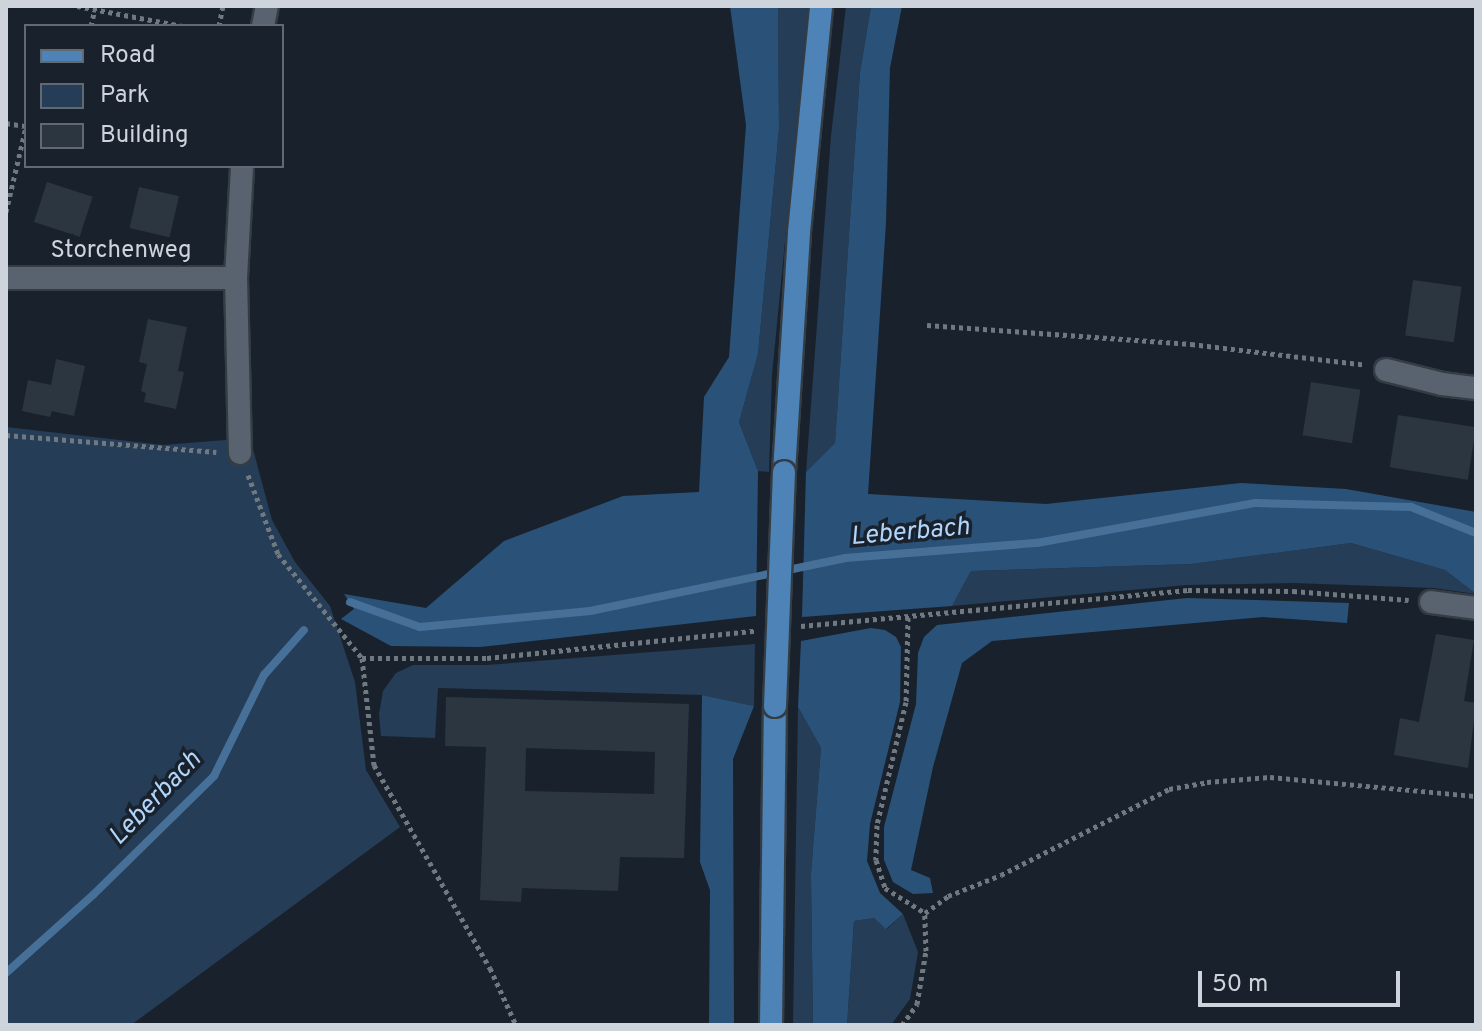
<!DOCTYPE html>
<html>
<head>
<meta charset="utf-8">
<style>
	body { margin:0 }
	#map { position:relative; width:1482px; height:1031px; overflow:hidden; background:#19222c; font-family:Overpass,sans-serif }
	div>[style] { position:absolute }
	.green>* { inset:0; background:#253d56 }
	.forest>* { inset:0; background:#2a5279 }
	.stream>* { height:8px; margin:-4px; padding:0 4px; transform-origin:4px; border-radius:4px; background:#477099 }
	.building>* { inset:0; background:#2c3641; transform-origin:0 0 }
	.path>* { height:5px; margin-top:-2.5px; transform-origin:0; background:repeating-linear-gradient(90deg,#707880 0 4px,transparent 0 8px) }
	.roads { filter:drop-shadow(2px 0 #343c44) drop-shadow(-2px 0 #343c44) drop-shadow(0 2px #343c44) drop-shadow(0 -2px #343c44) }
	.minor>* { height:22px; margin:-11px; padding:0 11px; transform-origin:11px; border-radius:11px; background:#58636f }
	.primary>* { height:22px; margin:-11px; padding:0 11px; transform-origin:11px; border-radius:11px; background:#4d83b6 }
	.bridges { filter:drop-shadow(2px 0 #343c44) drop-shadow(-2px 0 #343c44) drop-shadow(0 2px #343c44) drop-shadow(0 -2px #343c44) }
	.primary-bridge>* { height:22px; margin:-11px; padding:0 11px; transform-origin:11px; border-radius:11px; background:#4d83b6 }
	span { translate:-50% -50%; white-space:nowrap; text-align:center; line-height:1.15; -webkit-text-stroke:7px #19222c; paint-order:stroke }
	.street-label { font-size:24px; color:#ced4db }
	.water-label { font-size:26px; color:#b1d5fb; font-style:italic }
	.frame { position:absolute; inset:0; border:8px solid #ced4db; pointer-events:none }
	.legend { position:absolute; left:24px; top:24px; width:260px; height:144px; box-sizing:border-box; background:#19222c; border:2px solid #616972; margin:0; padding:10px 14px; list-style:none; font-size:24px; color:#ced4db }
	.legend li { display:flex; align-items:center; gap:16px; height:40px }
	.legend b { width:40px; border:2px solid #616972 }
	.scale { position:absolute; left:1198px; top:971px; width:202px; height:36px; box-sizing:border-box; border:4px solid #ced4db; border-top:0; padding-left:10px; font-size:24px; line-height:28px; white-space:nowrap; color:#ced4db; -webkit-text-stroke:6px #19222c; paint-order:stroke }
</style>
</head>
<body>
<div id="map">
	<div class="green">
		<div style="clip-path:polygon(778px 6px,808px 6px,772px 375px,769px 472px,758px 471px,739px 422px,758px 354px,779px 129px)"></div>
		<div style="clip-path:polygon(846px 6px,871px 6px,860px 72px,835px 443px,806px 472px,831px 136px)"></div>
		<div style="clip-path:polygon(6px 427px,163px 445px,250px 438px,272px 520px,295px 562px,330px 606px,355px 682px,366px 770px,400px 827px,131px 1025px,6px 1025px)"></div>
		<div style="clip-path:polygon(1351px 543px,1445px 570px,1476px 594px,1434px 588px,1293px 583px,1187px 585px,952px 606px,971px 571px,1191px 564px)"></div>
		<div style="clip-path:polygon(755px 644px,754px 706px,702px 695px,438px 688px,435px 738px,381px 736px,379px 714px,383px 691px,396px 673px,413px 665px,487px 665px)"></div>
		<div style="clip-path:polygon(798px 707px,821px 748px,811px 874px,813px 1025px,793px 1025px)"></div>
		<div style="clip-path:polygon(903px 914px,918px 952px,910px 999px,891px 1025px,847px 1025px,854px 921px,874px 918px,887px 929px)"></div>
	</div>
	<div class="forest">
		<div style="clip-path:polygon(730px 6px,778px 6px,779px 129px,758px 354px,739px 422px,758px 471px,756px 616px,480px 647px,391px 646px,341px 619px,354px 609px,344px 594px,426px 608px,504px 541px,623px 496px,699px 492px,704px 397px,729px 357px,746px 125px)"></div>
		<div style="clip-path:polygon(871px 6px,902px 6px,890px 68px,886px 223px,868px 494px,1046px 504px,1241px 483px,1346px 489px,1476px 512px,1476px 594px,1445px 570px,1351px 543px,1191px 564px,971px 571px,952px 606px,802px 617px,806px 472px,835px 443px,860px 72px)"></div>
		<div style="clip-path:polygon(1187px 598px,1349px 603px,1347px 623px,1263px 617px,992px 641px,962px 663px,933px 767px,911px 870px,930px 878px,933px 893px,913px 894px,893px 882px,884px 860px,884px 827px,916px 704px,918px 653px,924px 637px,937px 625px)"></div>
		<div style="clip-path:polygon(871px 628px,885px 630px,896px 637px,901px 647px,900px 702px,870px 824px,867px 861px,880px 893px,903px 914px,886px 929px,874px 918px,854px 921px,847px 1025px,813px 1025px,811px 874px,821px 748px,798px 707px,801px 641px)"></div>
		<div style="clip-path:polygon(702px 695px,754px 706px,733px 759px,734px 1025px,709px 1025px,710px 890px,700px 862px)"></div>
	</div>
	<div class="stream">
		<div style="left:350px;top:602px;width:74px;rotate:19.7deg"></div>
		<div style="left:420px;top:627px;width:171px;rotate:-5.4deg"></div>
		<div style="left:590px;top:611px;width:260px;rotate:-11.7deg"></div>
		<div style="left:845px;top:558px;width:193px;rotate:-4.5deg"></div>
		<div style="left:1037px;top:543px;width:222px;rotate:-10.4deg"></div>
		<div style="left:1255px;top:503px;width:156px;rotate:1.5deg"></div>
		<div style="left:1411px;top:507px;width:70px;rotate:21.8deg"></div>
		<div style="left:6px;top:973px;width:117px;rotate:-41.9deg"></div>
		<div style="left:93px;top:895px;width:170px;rotate:-44.5deg"></div>
		<div style="left:214px;top:776px;width:113px;rotate:-63.7deg"></div>
		<div style="left:264px;top:675px;width:60px;rotate:-48.4deg"></div>
	</div>
	<div class="building">
		<div style="left:47px;top:182px;width:48px;height:42px;rotate:18deg"></div>
		<div style="left:139px;top:187px;width:41px;height:42px;rotate:13deg"></div>
		<div style="left:1413px;top:280px;width:49px;height:56px;rotate:8deg"></div>
		<div style="clip-path:polygon(148px 319px,187px 327px,178px 371px,184px 372px,176px 409px,144px 402px,146px 393px,141px 391px,147px 364px,139px 362px)"></div>
		<div style="clip-path:polygon(56px 359px,85px 366px,74px 416px,52px 411px,50px 417px,22px 411px,28px 380px,51px 385px)"></div>
		<div style="left:1311px;top:382px;width:50px;height:54px;rotate:9deg"></div>
		<div style="left:1398px;top:415px;width:79px;height:53px;rotate:9deg"></div>
		<div style="clip-path:polygon(1436px 634px,1474px 640px,1464px 701px,1476px 703px,1468px 768px,1394px 755px,1400px 718px,1419px 722px)"></div>
		<div style="clip-path:polygon(evenodd,446px 697px,689px 704px,684px 858px,620px 857px,618px 891px,522px 888px,521px 902px,480px 900px,486px 747px,445px 746px,446px 697px,526px 748px,655px 752px,654px 794px,525px 791px,526px 748px)"></div>
	</div>
	<div class="path">
		<div style="left:77px;top:6px;width:107px;rotate:10.8deg"></div>
		<div style="left:91px;top:26px;width:17px;rotate:-77deg"></div>
		<div style="left:219px;top:26px;width:20px;rotate:-79deg"></div>
		<div style="left:6px;top:123px;width:20px;rotate:9deg"></div>
		<div style="left:6px;top:212px;width:87px;rotate:-76.8deg"></div>
		<div style="left:927px;top:325px;width:265px;rotate:4.1deg"></div>
		<div style="left:1191px;top:344px;width:176px;rotate:6.8deg"></div>
		<div style="left:6px;top:435px;width:211px;rotate:4.6deg"></div>
		<div style="left:248px;top:475px;width:85px;rotate:69.2deg"></div>
		<div style="left:278px;top:554px;width:134px;rotate:51.1deg"></div>
		<div style="left:362px;top:658px;width:108px;rotate:83.6deg"></div>
		<div style="left:374px;top:765px;width:234px;rotate:60.3deg"></div>
		<div style="left:490px;top:968px;width:63px;rotate:65.5deg"></div>
		<div style="left:908px;top:617px;width:85px;rotate:91.3deg"></div>
		<div style="left:906px;top:702px;width:126px;rotate:103.3deg"></div>
		<div style="left:877px;top:825px;width:35px;rotate:92deg"></div>
		<div style="left:876px;top:860px;width:29px;rotate:72deg"></div>
		<div style="left:885px;top:888px;width:47px;rotate:32deg"></div>
		<div style="left:801px;top:626px;width:389px;rotate:-5.3deg"></div>
		<div style="left:1188px;top:590px;width:105px;rotate:0.5deg"></div>
		<div style="left:1293px;top:591px;width:116px;rotate:4.4deg"></div>
		<div style="left:362px;top:658px;width:125px"></div>
		<div style="left:487px;top:658px;width:269px;rotate:-5.8deg"></div>
		<div style="left:925px;top:913px;width:29px;rotate:-36deg"></div>
		<div style="left:948px;top:896px;width:57px;rotate:-21.6deg"></div>
		<div style="left:1001px;top:875px;width:189px;rotate:-27.1deg"></div>
		<div style="left:1169px;top:789px;width:39px;rotate:-10deg"></div>
		<div style="left:1207px;top:782px;width:63px;rotate:-4.5deg"></div>
		<div style="left:1270px;top:777px;width:207px;rotate:5.3deg"></div>
		<div style="left:902px;top:1025px;width:26px;rotate:-54deg"></div>
		<div style="left:917px;top:1004px;width:54px;rotate:-80.4deg"></div>
		<div style="left:926px;top:951px;width:38px;rotate:-92deg"></div>
	</div>
	<div class="roads">
		<div class="minor">
			<div style="left:263px;top:26px;width:20px;rotate:-79deg"></div>
			<div style="left:6px;top:278px;width:230px"></div>
			<div style="left:1386px;top:370px;width:58px;rotate:14deg"></div>
			<div style="left:1442px;top:384px;width:34px;rotate:7deg"></div>
			<div style="left:240px;top:453px;width:175px;rotate:-91.3deg"></div>
			<div style="left:236px;top:278px;width:112px;rotate:-86.9deg"></div>
			<div style="left:1431px;top:602px;width:45px;rotate:7.6deg"></div>
		</div>
		<div class="primary">
			<div style="left:784px;top:472px;width:240px;rotate:-86.4deg"></div>
			<div style="left:799px;top:232px;width:227px;rotate:-84.4deg"></div>
			<div style="left:771px;top:1025px;width:319px;rotate:-89.3deg"></div>
		</div>
	</div>
	<div class="bridges">
		<div class="primary-bridge">
			<div style="left:775px;top:706px;width:234px;rotate:-87.8deg"></div>
		</div>
	</div>
	<div class="street-label">
		<span style="left:121px;top:252px">Storchenweg</span>
	</div>
	<div class="water-label">
		<span style="left:910px;top:533px;rotate:-5deg">Leberbach</span>
		<span style="left:156px;top:799px;rotate:-46deg">Leberbach</span>
	</div>
	<div class="frame"></div>
	<ul class="legend">
	<li><b style="height:10px;background:#4d83b6"></b>Road</li>
	<li><b style="height:22px;background:#253d56"></b>Park</li>
	<li><b style="height:22px;background:#2c3641"></b>Building</li>
	</ul>
	<div class="scale">50 m</div>
</div>
</body>
</html>
